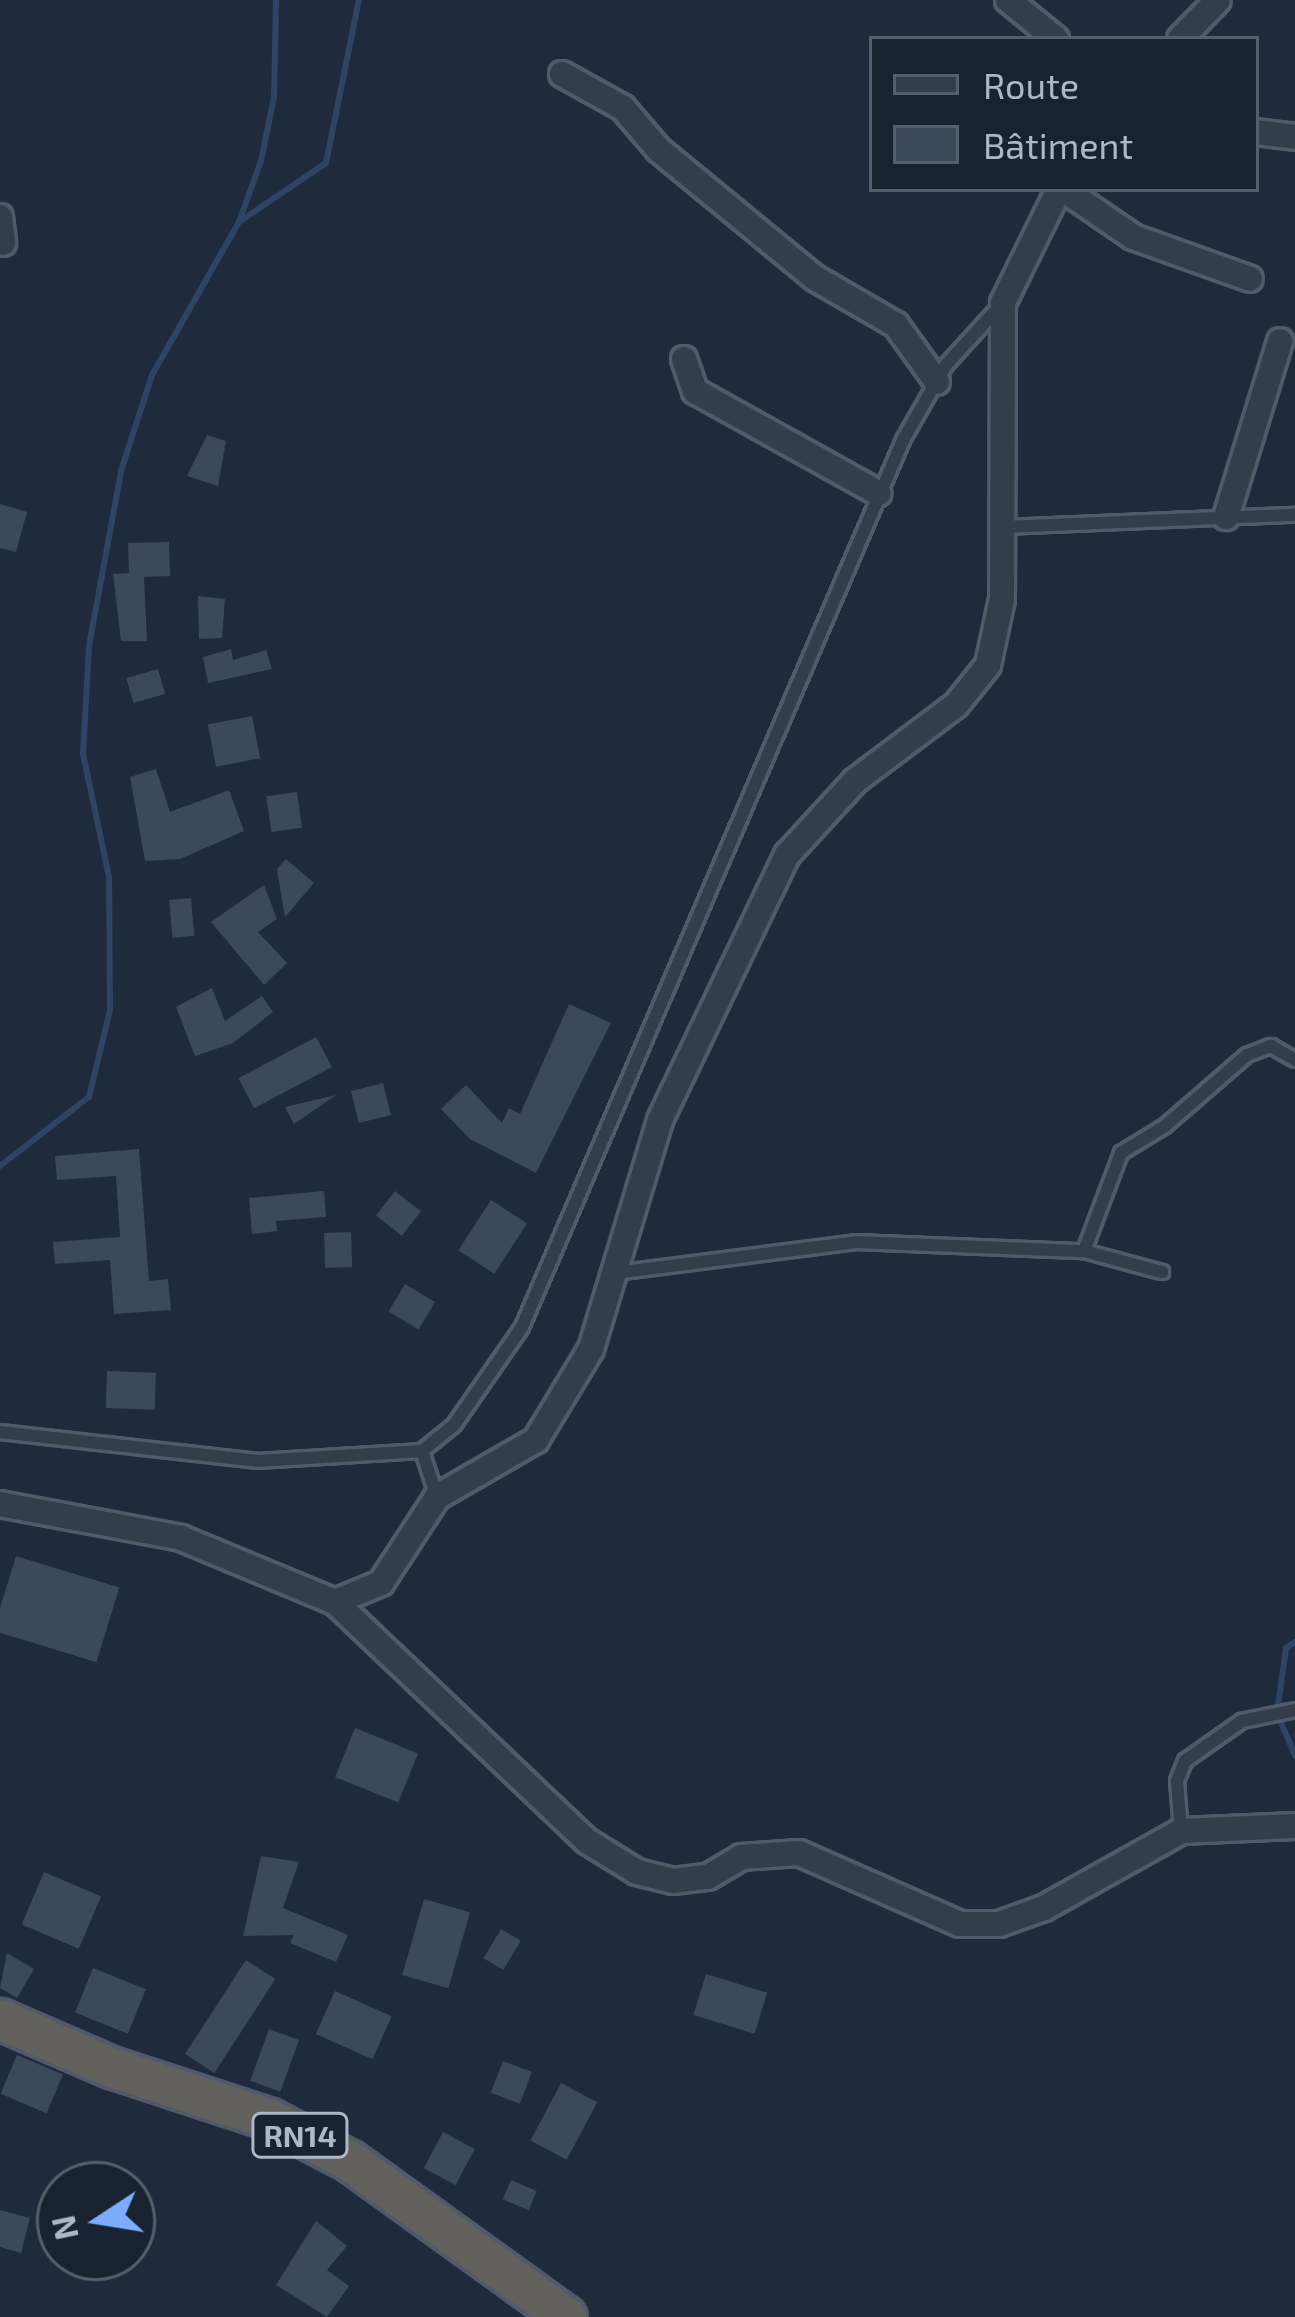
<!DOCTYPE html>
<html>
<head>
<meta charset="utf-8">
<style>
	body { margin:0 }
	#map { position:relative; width:1295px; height:2317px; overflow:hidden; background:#1f2b3c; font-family:"Exo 2",sans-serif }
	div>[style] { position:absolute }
	.stream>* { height:6px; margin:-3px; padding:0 3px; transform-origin:3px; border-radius:3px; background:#2f4363 }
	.building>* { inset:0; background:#3b495b; transform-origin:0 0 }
	.roads { filter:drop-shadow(3px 0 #515a6a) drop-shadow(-3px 0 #515a6a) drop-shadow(0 3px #515a6a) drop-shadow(0 -3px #515a6a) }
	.service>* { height:12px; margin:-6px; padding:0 6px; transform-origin:6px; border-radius:6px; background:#333d4c }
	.minor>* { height:24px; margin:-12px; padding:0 12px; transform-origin:12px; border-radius:12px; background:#333d4c }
	.trunk>* { height:39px; margin:-19.5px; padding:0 19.5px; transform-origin:19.5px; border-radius:19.5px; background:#62615e }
	span { translate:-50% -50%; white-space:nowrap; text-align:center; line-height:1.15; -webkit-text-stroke:9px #192231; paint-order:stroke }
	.shield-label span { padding:3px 9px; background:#192231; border:3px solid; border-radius:9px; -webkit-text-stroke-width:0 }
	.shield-label { font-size:30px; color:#aeb7c8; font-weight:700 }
	.legend { position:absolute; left:869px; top:36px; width:390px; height:156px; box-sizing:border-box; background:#192231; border:3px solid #555e6d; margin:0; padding:15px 21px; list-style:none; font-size:36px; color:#aeb7c8 }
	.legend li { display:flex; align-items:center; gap:24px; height:60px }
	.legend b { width:60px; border:3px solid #555e6d }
	.north { position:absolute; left:36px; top:2161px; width:120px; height:120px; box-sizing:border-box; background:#192231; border:3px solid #555e6d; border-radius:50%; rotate:258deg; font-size:33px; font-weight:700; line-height:48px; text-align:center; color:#aeb7c8 }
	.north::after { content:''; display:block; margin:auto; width:42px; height:54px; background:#7cabff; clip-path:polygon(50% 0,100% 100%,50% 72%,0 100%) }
</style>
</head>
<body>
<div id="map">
	<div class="stream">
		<div style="left:242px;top:220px;width:102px;rotate:-34.2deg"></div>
		<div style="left:326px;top:163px;width:166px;rotate:-78.6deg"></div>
		<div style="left:0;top:1166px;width:113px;rotate:-37.8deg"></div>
		<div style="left:89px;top:1097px;width:89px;rotate:-76.4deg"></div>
		<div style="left:110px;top:1010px;width:133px;rotate:-90.4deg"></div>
		<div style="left:109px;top:877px;width:126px;rotate:-101.9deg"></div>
		<div style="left:83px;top:754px;width:108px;rotate:-86.8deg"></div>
		<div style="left:89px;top:646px;width:178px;rotate:-79.6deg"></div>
		<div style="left:121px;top:471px;width:101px;rotate:-72.1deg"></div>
		<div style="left:152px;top:375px;width:176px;rotate:-60.4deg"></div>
		<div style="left:239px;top:222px;width:65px;rotate:-70.2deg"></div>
		<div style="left:261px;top:161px;width:65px;rotate:-78.5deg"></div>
		<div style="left:274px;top:97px;width:97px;rotate:-88.8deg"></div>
		<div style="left:1295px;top:1642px;width:11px;rotate:146deg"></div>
		<div style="left:1286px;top:1648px;width:66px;rotate:97.9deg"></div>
		<div style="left:1277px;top:1713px;width:46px;rotate:66.8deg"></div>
	</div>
	<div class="building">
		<div style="clip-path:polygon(207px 435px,226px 441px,218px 486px,187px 476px)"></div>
		<div style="clip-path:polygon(0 504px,27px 512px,16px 552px,0 548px)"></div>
		<div style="clip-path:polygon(169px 542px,170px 576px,144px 577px,147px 641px,121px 641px,113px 574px,129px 573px,128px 543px)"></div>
		<div style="clip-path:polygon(198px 596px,225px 599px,222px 638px,199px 639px)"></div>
		<div style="clip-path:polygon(231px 649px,233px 660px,266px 650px,272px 669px,208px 683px,203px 657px)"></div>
		<div style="left:158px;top:669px;width:26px;height:33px;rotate:74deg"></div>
		<div style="left:252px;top:716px;width:43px;height:45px;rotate:79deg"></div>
		<div style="clip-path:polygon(156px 769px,170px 812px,229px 790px,244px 831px,180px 859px,145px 861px,130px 777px)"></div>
		<div style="left:297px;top:792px;width:36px;height:31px;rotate:82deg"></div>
		<div style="clip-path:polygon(286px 859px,314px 883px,285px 917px,277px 869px)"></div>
		<div style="clip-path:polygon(264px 885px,277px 919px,258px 932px,287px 963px,264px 985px,211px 922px)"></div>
		<div style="left:191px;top:898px;width:38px;height:22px;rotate:85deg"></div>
		<div style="clip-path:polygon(212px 988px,225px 1021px,262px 996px,273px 1012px,233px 1043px,195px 1056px,176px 1007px)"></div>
		<div style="clip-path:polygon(569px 1004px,611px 1023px,536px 1173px,470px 1139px,441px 1109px,466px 1085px,502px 1123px,509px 1108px,520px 1114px)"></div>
		<div style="left:316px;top:1037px;width:34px;height:88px;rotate:62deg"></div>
		<div style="left:383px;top:1083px;width:33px;height:33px;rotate:76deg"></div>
		<div style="clip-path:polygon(336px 1095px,294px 1124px,285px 1107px)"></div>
		<div style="clip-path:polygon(139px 1149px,149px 1281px,168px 1279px,171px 1310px,114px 1314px,110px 1260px,55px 1264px,53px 1242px,120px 1237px,116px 1176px,57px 1180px,55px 1156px)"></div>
		<div style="clip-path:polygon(324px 1191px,326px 1217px,276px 1221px,277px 1231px,252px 1234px,249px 1198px)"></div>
		<div style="left:395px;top:1191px;width:33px;height:31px;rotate:38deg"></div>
		<div style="left:491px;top:1200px;width:43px;height:60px;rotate:33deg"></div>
		<div style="left:351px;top:1232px;width:35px;height:27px;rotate:88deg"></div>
		<div style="left:405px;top:1284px;width:35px;height:32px;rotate:31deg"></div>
		<div style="left:107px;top:1371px;width:49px;height:37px;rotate:2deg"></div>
		<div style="left:16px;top:1556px;width:108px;height:78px;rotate:17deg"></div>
		<div style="left:355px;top:1728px;width:68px;height:53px;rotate:22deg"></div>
		<div style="clip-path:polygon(261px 1856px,299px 1862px,283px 1908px,348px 1935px,336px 1962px,290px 1943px,294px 1935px,243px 1936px)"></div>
		<div style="left:44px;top:1872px;width:62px;height:57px;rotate:23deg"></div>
		<div style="left:424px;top:1899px;width:48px;height:79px;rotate:16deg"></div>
		<div style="left:501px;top:1929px;width:23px;height:34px;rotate:31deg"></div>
		<div style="clip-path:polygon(7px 1953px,34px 1969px,17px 1998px,0 1988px)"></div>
		<div style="left:246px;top:1960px;width:35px;height:112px;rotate:33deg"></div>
		<div style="left:93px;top:1968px;width:57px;height:48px;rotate:22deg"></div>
		<div style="left:706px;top:1974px;width:64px;height:43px;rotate:17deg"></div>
		<div style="left:335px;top:1991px;width:62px;height:47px;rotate:24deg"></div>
		<div style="left:269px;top:2029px;width:32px;height:55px;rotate:20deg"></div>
		<div style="left:17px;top:2055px;width:50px;height:42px;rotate:23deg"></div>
		<div style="left:503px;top:2061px;width:31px;height:34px;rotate:21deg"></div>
		<div style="left:561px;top:2083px;width:41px;height:65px;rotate:28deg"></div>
		<div style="left:443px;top:2132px;width:36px;height:41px;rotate:28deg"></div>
		<div style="left:511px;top:2180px;width:28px;height:21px;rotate:23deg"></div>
		<div style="clip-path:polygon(0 2210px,30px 2218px,21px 2253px,0 2247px)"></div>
		<div style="clip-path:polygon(316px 2221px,347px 2246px,327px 2270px,349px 2286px,327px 2317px,276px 2285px)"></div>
	</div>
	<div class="roads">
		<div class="service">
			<div style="left:1004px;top:527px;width:291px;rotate:-2.4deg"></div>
			<div style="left:1084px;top:1251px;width:105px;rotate:-69.3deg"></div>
			<div style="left:1121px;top:1153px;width:52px;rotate:-31.5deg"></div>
			<div style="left:1165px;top:1126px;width:108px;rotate:-40.9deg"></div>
			<div style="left:1247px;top:1055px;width:26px;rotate:-21deg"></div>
			<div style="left:1271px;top:1046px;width:28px;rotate:30deg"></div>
			<div style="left:615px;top:1273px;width:243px;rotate:-7.3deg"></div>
			<div style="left:856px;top:1242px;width:228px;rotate:2.3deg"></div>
			<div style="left:1084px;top:1251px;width:81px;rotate:15.1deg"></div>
			<div style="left:0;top:1432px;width:260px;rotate:6.4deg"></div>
			<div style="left:258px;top:1461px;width:164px;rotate:-3.5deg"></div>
			<div style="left:422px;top:1451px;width:41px;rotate:-39.1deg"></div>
			<div style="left:454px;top:1425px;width:119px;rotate:-55.2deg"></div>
			<div style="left:522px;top:1327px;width:965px;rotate:-66.75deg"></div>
			<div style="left:903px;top:440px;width:86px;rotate:-60.2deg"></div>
			<div style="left:946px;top:365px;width:77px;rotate:-47.6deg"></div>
			<div style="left:422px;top:1451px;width:48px;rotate:71.9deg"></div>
			<div style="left:1181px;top:1831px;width:50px;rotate:-94.6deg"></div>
			<div style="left:1177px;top:1781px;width:22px;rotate:-68deg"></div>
			<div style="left:1185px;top:1761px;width:70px;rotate:-35.1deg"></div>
			<div style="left:1242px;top:1721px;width:54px;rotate:-11.7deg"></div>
		</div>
		<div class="minor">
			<div style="left:1008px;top:0;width:62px;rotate:39.1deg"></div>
			<div style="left:1180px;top:39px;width:54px;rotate:-45.7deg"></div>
			<div style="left:562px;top:74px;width:70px;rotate:29.1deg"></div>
			<div style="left:623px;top:108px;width:55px;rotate:49.4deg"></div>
			<div style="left:659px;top:150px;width:202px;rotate:39.4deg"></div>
			<div style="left:815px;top:278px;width:94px;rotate:30.1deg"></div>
			<div style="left:896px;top:325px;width:70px;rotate:54.3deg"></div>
			<div style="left:1256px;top:132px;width:39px;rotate:7deg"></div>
			<div style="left:1063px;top:189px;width:85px;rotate:34.4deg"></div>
			<div style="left:1133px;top:237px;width:124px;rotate:19.7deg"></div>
			<div style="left:0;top:217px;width:26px;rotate:83deg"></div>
			<div style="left:684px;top:359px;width:34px;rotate:71deg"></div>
			<div style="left:695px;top:391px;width:210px;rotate:29.1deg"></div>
			<div style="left:1226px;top:517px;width:184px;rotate:-72.9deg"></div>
			<div style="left:0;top:1504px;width:184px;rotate:10.6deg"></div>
			<div style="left:181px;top:1538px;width:167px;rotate:22.6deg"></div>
			<div style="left:335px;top:1602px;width:50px;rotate:-22.4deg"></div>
			<div style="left:381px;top:1583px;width:103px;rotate:-56.9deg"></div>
			<div style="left:437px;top:1497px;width:114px;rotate:-29.9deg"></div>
			<div style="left:536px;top:1440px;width:106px;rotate:-58.9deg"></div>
			<div style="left:591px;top:1349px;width:239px;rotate:-73.2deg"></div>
			<div style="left:660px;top:1120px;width:294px;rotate:-64.4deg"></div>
			<div style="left:787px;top:855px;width:100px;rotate:-47.4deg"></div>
			<div style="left:855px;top:781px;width:126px;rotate:-37deg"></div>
			<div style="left:956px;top:705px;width:51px;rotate:-51.3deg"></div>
			<div style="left:988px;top:665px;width:67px;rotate:-78deg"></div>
			<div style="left:1002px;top:599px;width:296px;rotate:-89.8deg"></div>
			<div style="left:1003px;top:303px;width:127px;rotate:-63.8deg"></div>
			<div style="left:335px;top:1602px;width:347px;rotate:43.5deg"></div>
			<div style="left:587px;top:1841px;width:59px;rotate:31.8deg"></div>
			<div style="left:637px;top:1872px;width:37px;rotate:14deg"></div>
			<div style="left:673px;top:1881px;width:35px;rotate:-7deg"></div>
			<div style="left:708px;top:1877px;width:39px;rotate:-31deg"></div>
			<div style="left:741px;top:1857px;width:58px;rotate:-3.9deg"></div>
			<div style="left:799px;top:1853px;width:176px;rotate:23.8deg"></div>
			<div style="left:960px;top:1924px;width:39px"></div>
			<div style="left:999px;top:1924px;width:48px;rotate:-19.6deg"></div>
			<div style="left:1044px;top:1908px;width:157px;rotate:-29.3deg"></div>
			<div style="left:1181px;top:1831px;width:114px;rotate:-2.5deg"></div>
		</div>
		<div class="trunk">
			<div style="left:0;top:2019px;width:121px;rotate:23.4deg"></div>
			<div style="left:111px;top:2067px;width:167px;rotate:18.1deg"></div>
			<div style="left:270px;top:2119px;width:90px;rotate:27.7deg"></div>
			<div style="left:350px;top:2161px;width:266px;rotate:35.8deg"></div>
		</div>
	</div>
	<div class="shield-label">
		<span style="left:300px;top:2135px">RN14</span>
	</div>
	<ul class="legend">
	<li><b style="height:15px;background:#333d4c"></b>Route</li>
	<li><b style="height:33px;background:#3b495b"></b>Bâtiment</li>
	</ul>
	<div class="north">N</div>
</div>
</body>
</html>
